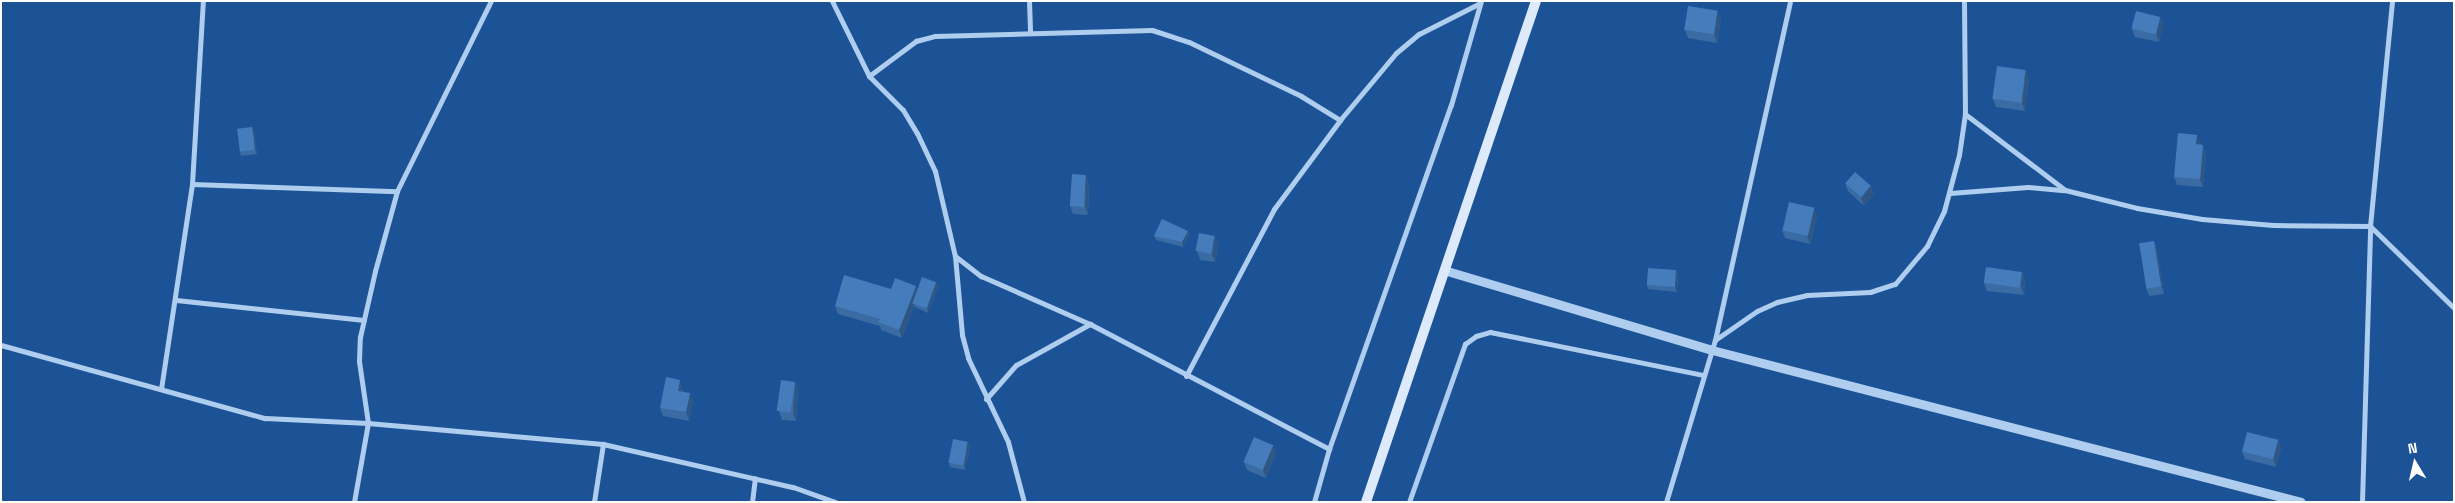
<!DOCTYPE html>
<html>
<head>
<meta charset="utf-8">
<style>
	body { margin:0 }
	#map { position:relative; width:2455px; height:503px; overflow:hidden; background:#1c5396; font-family:"Space Grotesk",sans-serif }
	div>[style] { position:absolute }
	.minor>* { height:5px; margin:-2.5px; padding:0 2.5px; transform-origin:2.5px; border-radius:2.5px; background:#afcdef }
	.tertiary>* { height:9px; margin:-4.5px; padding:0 4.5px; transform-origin:4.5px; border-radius:4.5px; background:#afcdef }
	.secondary>* { height:10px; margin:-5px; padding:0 5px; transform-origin:5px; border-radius:5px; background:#dceafb }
	.wall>* { inset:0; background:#3a6ba2 }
	.shaded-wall>* { inset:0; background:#305784 }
	.building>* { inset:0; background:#447cbc; transform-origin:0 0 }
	span { translate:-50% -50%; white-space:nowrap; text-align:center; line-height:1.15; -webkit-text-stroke:4px #1c5396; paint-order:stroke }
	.frame { position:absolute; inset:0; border:2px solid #fff; pointer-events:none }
	.north { position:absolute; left:2390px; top:438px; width:50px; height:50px; -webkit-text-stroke:4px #1c5396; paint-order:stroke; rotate:351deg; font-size:14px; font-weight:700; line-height:20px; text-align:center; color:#fff }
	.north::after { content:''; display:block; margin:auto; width:18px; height:22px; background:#fff; clip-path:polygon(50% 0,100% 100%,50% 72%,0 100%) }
</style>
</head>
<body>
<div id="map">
	<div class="minor">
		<div style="left:832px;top:1px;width:84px;rotate:63.7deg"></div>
		<div style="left:869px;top:76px;width:48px;rotate:45deg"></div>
		<div style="left:903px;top:110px;width:27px;rotate:59deg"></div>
		<div style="left:917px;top:133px;width:42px;rotate:64.7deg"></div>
		<div style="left:935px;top:171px;width:87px;rotate:76.8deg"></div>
		<div style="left:955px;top:256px;width:33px;rotate:38deg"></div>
		<div style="left:981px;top:276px;width:119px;rotate:23.8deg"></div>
		<div style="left:1090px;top:324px;width:270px;rotate:27.6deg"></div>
		<div style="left:1029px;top:1px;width:30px;rotate:88deg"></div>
		<div style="left:1964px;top:1px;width:113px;rotate:89.5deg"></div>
		<div style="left:1965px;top:114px;width:126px;rotate:37.2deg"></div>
		<div style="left:2065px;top:190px;width:74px;rotate:14deg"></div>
		<div style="left:2137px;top:208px;width:66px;rotate:9.6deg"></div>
		<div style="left:2202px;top:219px;width:71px;rotate:4.8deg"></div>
		<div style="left:2273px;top:225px;width:97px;rotate:0.6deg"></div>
		<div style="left:2370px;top:226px;width:117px;rotate:44.3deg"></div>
		<div style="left:869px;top:76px;width:59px;rotate:-36.7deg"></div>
		<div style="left:916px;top:41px;width:20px;rotate:-15deg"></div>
		<div style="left:935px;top:36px;width:217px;rotate:-1.6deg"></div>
		<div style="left:1152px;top:30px;width:39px;rotate:18deg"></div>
		<div style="left:1189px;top:42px;width:124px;rotate:25.7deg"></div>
		<div style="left:1301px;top:96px;width:46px;rotate:31.6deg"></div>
		<div style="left:192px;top:184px;width:205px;rotate:2deg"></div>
		<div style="left:1950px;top:193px;width:78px;rotate:-4.4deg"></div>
		<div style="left:2028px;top:187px;width:36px;rotate:5deg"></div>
		<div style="left:955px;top:256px;width:79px;rotate:84.9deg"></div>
		<div style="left:962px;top:335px;width:24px;rotate:75deg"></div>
		<div style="left:968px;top:358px;width:93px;rotate:64.5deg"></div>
		<div style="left:1008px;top:442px;width:62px;rotate:75.1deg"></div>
		<div style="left:176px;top:300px;width:189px;rotate:6.1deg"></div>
		<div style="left:1715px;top:340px;width:51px;rotate:-34.6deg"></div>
		<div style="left:1757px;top:311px;width:22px;rotate:-24deg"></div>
		<div style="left:1777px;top:302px;width:31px;rotate:-13deg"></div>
		<div style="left:1807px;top:295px;width:63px;rotate:-2.7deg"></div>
		<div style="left:1870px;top:292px;width:26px;rotate:-18deg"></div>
		<div style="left:1895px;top:284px;width:50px;rotate:-49.9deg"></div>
		<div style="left:1927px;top:246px;width:39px;rotate:-64deg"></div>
		<div style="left:1944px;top:211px;width:58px;rotate:-75deg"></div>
		<div style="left:1959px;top:155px;width:41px;rotate:-81.7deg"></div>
		<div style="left:1px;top:345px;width:274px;rotate:15.5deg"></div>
		<div style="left:265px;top:418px;width:103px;rotate:2.8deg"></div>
		<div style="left:368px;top:423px;width:236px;rotate:5.1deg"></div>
		<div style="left:603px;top:444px;width:195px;rotate:12.8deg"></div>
		<div style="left:793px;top:487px;width:45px;rotate:19.7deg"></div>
		<div style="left:1186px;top:376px;width:189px;rotate:-62.2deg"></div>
		<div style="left:1274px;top:209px;width:111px;rotate:-53.4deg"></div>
		<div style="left:1340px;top:120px;width:87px;rotate:-50.1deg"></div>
		<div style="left:1396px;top:53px;width:30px;rotate:-40deg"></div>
		<div style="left:1419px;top:34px;width:68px;rotate:-26.9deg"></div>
		<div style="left:161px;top:389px;width:207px;rotate:-81.4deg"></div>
		<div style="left:192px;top:184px;width:183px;rotate:-86.6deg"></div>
		<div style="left:986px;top:399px;width:45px;rotate:-48.6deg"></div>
		<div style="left:1016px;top:365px;width:85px;rotate:-29deg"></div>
		<div style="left:354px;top:502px;width:80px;rotate:-80deg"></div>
		<div style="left:368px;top:423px;width:63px;rotate:-98.3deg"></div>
		<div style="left:359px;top:361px;width:24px;rotate:-88deg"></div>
		<div style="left:360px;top:337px;width:68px;rotate:-77.2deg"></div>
		<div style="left:375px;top:271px;width:83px;rotate:-74.6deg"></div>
		<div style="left:397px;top:191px;width:212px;rotate:-63.7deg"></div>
		<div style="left:594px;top:502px;width:59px;rotate:-81.2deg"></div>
		<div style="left:752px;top:502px;width:24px;rotate:-83deg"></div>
		<div style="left:1314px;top:502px;width:55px;rotate:-74.2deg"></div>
		<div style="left:1329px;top:449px;width:365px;rotate:-70.5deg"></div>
		<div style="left:1451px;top:105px;width:108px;rotate:-73.9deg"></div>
		<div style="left:1409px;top:502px;width:168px;rotate:-70.5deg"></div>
		<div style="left:1465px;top:344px;width:14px;rotate:-36deg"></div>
		<div style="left:1476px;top:336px;width:15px;rotate:-16deg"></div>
		<div style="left:1490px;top:332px;width:218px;rotate:11.4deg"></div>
		<div style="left:1666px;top:502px;width:169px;rotate:-73.2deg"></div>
		<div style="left:1715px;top:340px;width:347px;rotate:-77.5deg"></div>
		<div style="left:2362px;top:502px;width:276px;rotate:-88.3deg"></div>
		<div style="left:2370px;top:226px;width:226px;rotate:-84.4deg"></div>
	</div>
	<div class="tertiary">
		<div style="left:1447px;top:271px;width:277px;rotate:16.6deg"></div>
		<div style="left:1712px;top:350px;width:608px;rotate:14.47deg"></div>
	</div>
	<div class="secondary">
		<div style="left:1366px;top:502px;width:529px;rotate:-71.26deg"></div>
	</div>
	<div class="wall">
		<div style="clip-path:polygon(2160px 17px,2163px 25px,2159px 42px,2135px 37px,2132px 29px)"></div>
		<div style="clip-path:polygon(1721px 19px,1717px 43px,1688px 38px,1685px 30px)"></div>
		<div style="clip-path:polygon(2029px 78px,2025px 111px,1996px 107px,1993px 99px)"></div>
		<div style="clip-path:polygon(252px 127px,254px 131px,257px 154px,241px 156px,240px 152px)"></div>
		<div style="clip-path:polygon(2200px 143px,2206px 153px,2203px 187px,2177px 185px,2174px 177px)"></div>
		<div style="clip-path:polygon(1089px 183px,1088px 215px,1073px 214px,1070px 206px)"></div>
		<div style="clip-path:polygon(1845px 183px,1874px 194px,1864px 206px,1848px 191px)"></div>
		<div style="clip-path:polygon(1817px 216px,1810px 244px,1785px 238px,1782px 230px)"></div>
		<div style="clip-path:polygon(1188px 231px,1189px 235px,1183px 247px,1156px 240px,1154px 236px)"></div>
		<div style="clip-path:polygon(2154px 241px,2157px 249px,2164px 294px,2149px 296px,2146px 288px)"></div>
		<div style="clip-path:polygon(1218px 244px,1215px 262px,1200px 260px,1197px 251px)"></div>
		<div style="clip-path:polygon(1676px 270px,1678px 274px,1677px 292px,1648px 289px,1647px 285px)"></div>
		<div style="clip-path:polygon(2022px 272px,2025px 280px,2024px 295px,1987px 291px,1984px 283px)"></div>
		<div style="clip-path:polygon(936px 282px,938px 287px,928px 313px,915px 307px,914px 306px,902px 338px,881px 330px,880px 326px,838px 314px,835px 306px,891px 289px,917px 291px)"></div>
		<div style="clip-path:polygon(795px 382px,798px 390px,796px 421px,782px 420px,779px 411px)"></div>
		<div style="clip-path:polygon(683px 388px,683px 392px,693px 401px,689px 421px,663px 416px,660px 408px)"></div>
		<div style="clip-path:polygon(2278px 440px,2281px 448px,2276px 467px,2245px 459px,2242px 451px)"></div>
		<div style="clip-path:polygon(970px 446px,965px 470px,950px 467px,949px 463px)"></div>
		<div style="clip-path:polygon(1276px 453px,1266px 478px,1247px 470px,1244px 462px)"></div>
	</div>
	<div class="shaded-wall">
		<div style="clip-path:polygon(1718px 11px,1721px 19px,1717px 43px,1714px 34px)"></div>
		<div style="clip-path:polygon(2160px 17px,2163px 25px,2159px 42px,2156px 34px)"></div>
		<div style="clip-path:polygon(2026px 70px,2029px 78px,2025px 111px,2022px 103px)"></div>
		<div style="clip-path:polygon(252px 127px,254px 131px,257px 154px,255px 150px)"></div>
		<div style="clip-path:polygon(2197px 135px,2200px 143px,2199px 152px,2196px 144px)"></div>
		<div style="clip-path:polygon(2203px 145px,2206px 153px,2203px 187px,2200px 179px)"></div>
		<div style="clip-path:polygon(1086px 175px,1089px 183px,1088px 215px,1085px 206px)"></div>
		<div style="clip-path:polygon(1871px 186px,1874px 194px,1864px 206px,1861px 198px)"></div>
		<div style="clip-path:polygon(1814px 208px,1817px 216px,1810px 244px,1807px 236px)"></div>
		<div style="clip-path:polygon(1188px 231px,1189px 235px,1183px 247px,1182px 242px)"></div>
		<div style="clip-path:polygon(1215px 236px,1218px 244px,1215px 262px,1212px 254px)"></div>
		<div style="clip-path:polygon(2154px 241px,2157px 249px,2164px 294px,2161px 286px)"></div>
		<div style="clip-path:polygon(1676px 270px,1678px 274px,1677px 292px,1675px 287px)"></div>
		<div style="clip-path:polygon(2022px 272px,2025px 280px,2024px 295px,2021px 287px)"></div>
		<div style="clip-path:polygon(936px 282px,938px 287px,928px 313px,927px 308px)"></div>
		<div style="clip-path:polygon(916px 286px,919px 294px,913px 303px,914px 306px,902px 338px,899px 330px)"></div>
		<div style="clip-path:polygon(680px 380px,683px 388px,681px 399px,678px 391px)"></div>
		<div style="clip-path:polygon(795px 382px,798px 390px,796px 421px,793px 413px)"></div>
		<div style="clip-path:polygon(690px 393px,693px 401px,689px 421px,686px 412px)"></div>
		<div style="clip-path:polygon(2278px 440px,2281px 448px,2276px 467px,2273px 459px)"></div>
		<div style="clip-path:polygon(968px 442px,970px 446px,965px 470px,964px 466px)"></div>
		<div style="clip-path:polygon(1273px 445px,1276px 453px,1266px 478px,1263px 469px)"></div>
	</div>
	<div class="building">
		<div style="left:1688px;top:6px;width:30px;height:24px;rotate:9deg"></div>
		<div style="left:2136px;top:11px;width:25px;height:18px;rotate:14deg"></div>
		<div style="left:1997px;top:66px;width:29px;height:33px;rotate:8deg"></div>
		<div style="left:252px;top:127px;width:23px;height:15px;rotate:83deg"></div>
		<div style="clip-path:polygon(2178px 133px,2197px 135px,2196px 144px,2203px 145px,2200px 179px,2174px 177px)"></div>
		<div style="left:1855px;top:172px;width:21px;height:15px;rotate:41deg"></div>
		<div style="left:1072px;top:174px;width:14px;height:32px;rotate:4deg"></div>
		<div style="left:1789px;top:202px;width:26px;height:29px;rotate:13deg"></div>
		<div style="clip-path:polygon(1162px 219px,1188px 231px,1182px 242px,1154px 236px)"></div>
		<div style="left:1199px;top:233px;width:16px;height:18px;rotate:11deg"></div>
		<div style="left:2154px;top:241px;width:46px;height:15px;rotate:81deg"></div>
		<div style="left:1986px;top:267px;width:36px;height:16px;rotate:8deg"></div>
		<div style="left:1648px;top:268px;width:28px;height:17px;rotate:4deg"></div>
		<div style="clip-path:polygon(844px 275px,891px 289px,895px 278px,916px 286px,899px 330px,878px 322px,880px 319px,835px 306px)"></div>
		<div style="left:922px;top:277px;width:15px;height:28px;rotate:20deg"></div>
		<div style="clip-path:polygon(666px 377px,680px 380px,678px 391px,690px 393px,686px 412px,660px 408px)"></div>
		<div style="left:781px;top:380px;width:14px;height:31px;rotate:8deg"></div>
		<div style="left:2247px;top:432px;width:32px;height:20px;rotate:14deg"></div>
		<div style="left:1254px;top:437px;width:21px;height:27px;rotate:23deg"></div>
		<div style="left:953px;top:439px;width:15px;height:24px;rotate:11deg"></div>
	</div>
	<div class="frame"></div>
	<div class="north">N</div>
</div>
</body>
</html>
